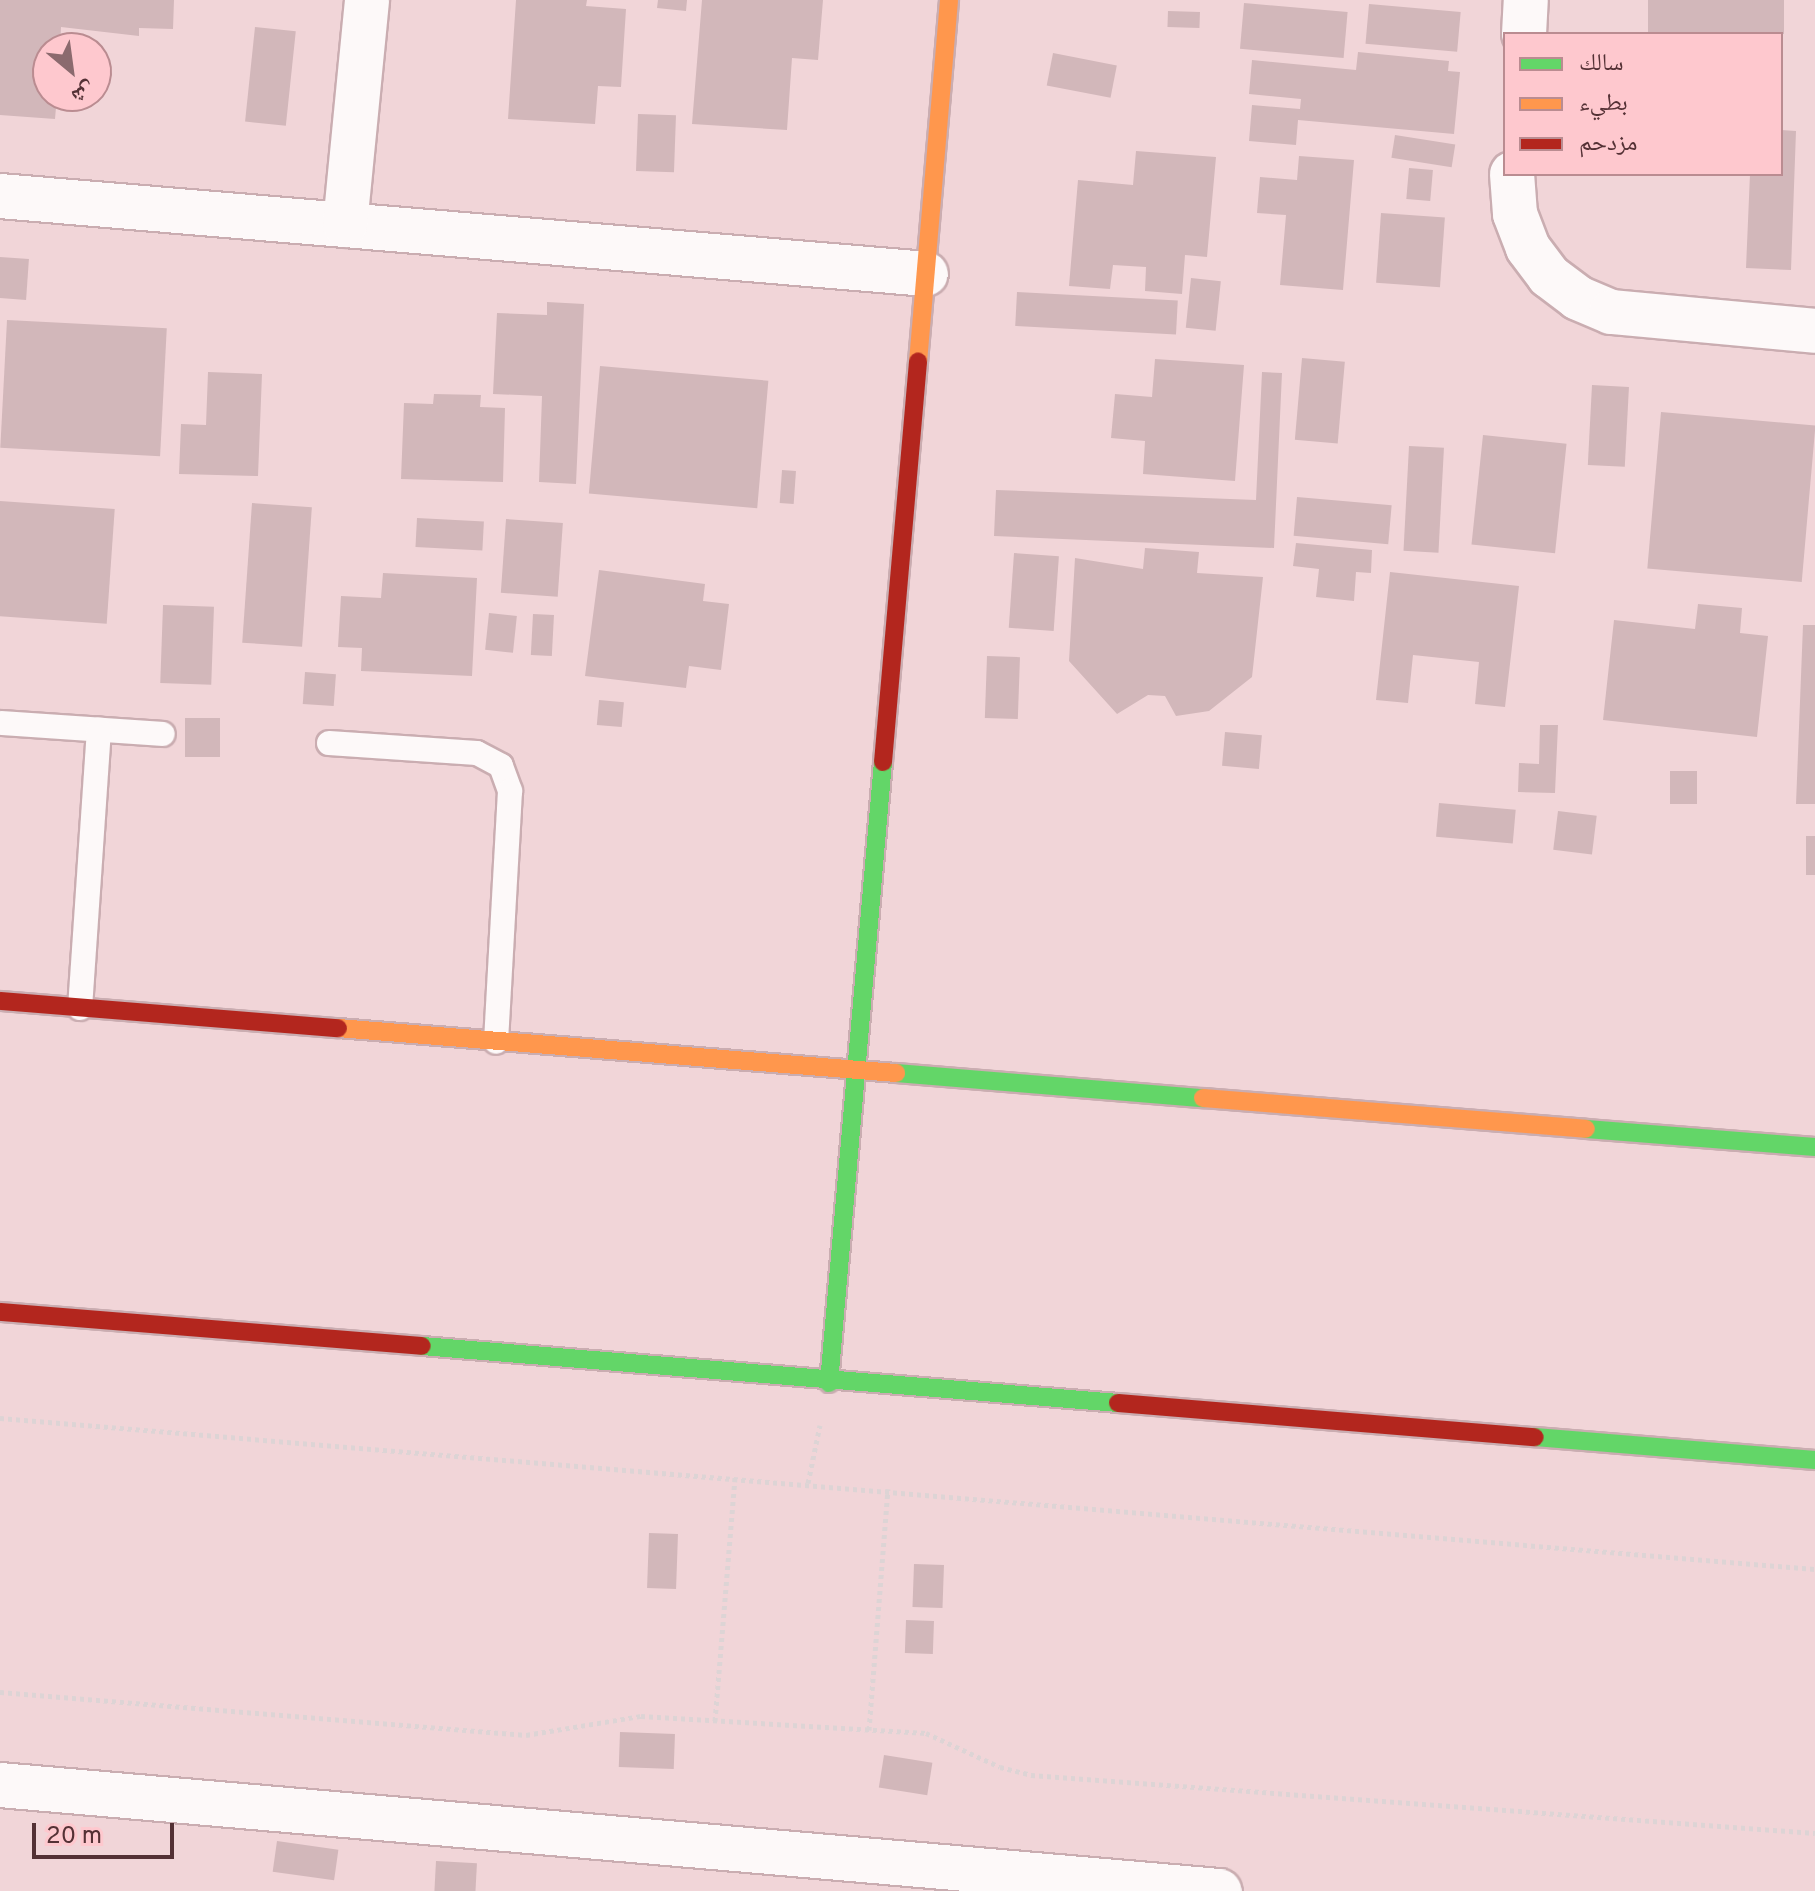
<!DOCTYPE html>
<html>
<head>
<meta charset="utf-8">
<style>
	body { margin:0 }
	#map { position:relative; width:1815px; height:1891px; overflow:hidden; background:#f1d5d8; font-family:Overpass,"Noto Naskh Arabic",sans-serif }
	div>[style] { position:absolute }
	.building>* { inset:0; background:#d2b7ba; transform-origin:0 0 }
	.path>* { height:5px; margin-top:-2.5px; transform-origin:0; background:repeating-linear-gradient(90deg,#ddd4d5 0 4px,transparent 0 8px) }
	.roads { filter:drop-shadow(2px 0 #caadb1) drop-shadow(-2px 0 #caadb1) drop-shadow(0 2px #caadb1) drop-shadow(0 -2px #caadb1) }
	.lane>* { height:24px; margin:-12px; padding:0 12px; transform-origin:12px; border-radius:12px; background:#fdf9f9 }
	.street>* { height:44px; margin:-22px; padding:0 22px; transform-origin:22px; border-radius:22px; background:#fdf9f9 }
	.fast>* { height:18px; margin:-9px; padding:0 9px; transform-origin:9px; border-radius:9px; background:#63d668 }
	.slow>* { height:18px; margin:-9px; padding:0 9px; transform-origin:9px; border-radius:9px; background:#ff974d }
	.jam>* { height:18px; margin:-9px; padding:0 9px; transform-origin:9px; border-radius:9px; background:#b3261e }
	span { translate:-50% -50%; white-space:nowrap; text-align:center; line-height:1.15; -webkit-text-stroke:6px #fec8ce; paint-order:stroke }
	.legend { position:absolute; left:1503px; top:32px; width:280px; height:144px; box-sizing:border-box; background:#fec8ce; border:2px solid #ba8c91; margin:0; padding:10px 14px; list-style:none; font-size:24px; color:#543135 }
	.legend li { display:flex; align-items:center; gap:16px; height:40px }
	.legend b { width:40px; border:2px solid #ba8c91 }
	.north { position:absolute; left:32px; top:32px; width:80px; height:80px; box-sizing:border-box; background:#fec8ce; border:2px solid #ba8c91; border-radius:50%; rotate:151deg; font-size:22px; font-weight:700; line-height:32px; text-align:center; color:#543135 }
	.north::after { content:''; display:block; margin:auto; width:28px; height:36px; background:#8b6a6e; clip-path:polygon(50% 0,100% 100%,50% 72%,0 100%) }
	.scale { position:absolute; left:32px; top:1823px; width:142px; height:36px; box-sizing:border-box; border:4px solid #543135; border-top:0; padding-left:10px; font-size:24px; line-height:28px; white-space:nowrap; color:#543135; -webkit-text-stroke:6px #fec8ce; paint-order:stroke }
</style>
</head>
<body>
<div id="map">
	<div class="building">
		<div style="clip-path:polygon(0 0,174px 0,173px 29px,139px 28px,139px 36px,61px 27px,60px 48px,48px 48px,48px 96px,57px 96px,55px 119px,0 115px)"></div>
		<div style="clip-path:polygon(516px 0,587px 0,586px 6px,626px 9px,621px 87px,598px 86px,595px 124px,508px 119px)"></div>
		<div style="clip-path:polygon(658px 0,687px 0,686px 11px,657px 8px)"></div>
		<div style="clip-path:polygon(702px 0,823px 0,818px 60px,792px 58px,787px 130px,692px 124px)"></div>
		<div style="left:1648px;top:0;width:136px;height:34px"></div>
		<div style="left:1244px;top:3px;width:104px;height:46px;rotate:5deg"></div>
		<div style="left:1369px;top:4px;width:92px;height:40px;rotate:5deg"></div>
		<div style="left:1168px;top:11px;width:32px;height:16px;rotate:2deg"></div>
		<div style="left:255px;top:27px;width:41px;height:95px;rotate:6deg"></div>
		<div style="clip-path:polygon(1358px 52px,1449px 61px,1448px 71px,1460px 72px,1454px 134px,1298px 120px,1296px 145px,1249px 141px,1252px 105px,1300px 109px,1301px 99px,1249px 94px,1252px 60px,1356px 70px)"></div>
		<div style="left:1053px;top:53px;width:65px;height:33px;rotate:11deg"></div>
		<div style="left:638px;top:114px;width:38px;height:57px;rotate:2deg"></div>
		<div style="clip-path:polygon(1781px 130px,1796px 131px,1791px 270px,1746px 268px,1750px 174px,1781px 174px)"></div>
		<div style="left:1395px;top:135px;width:61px;height:23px;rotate:9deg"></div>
		<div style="clip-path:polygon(1136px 151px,1216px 157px,1207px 257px,1185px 255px,1182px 294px,1145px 291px,1146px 267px,1113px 265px,1110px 289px,1069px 286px,1078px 180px,1133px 185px)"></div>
		<div style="clip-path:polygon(1299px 156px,1354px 160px,1343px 290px,1280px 285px,1286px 215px,1257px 213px,1260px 177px,1297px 180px)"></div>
		<div style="left:1409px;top:168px;width:24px;height:31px;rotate:5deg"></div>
		<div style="left:1381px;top:213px;width:64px;height:70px;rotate:4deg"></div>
		<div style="left:0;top:257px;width:29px;height:41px;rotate:4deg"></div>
		<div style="left:1191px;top:278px;width:30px;height:50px;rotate:6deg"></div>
		<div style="left:1017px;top:292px;width:161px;height:34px;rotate:3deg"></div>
		<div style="clip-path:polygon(547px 302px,584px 304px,576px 484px,539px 482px,542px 396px,493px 394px,497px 313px,547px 315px)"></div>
		<div style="left:7px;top:320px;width:160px;height:128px;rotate:3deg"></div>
		<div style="left:1302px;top:358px;width:43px;height:82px;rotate:5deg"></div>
		<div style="clip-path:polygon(1155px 359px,1244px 365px,1235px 481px,1143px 474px,1145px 441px,1111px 438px,1115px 394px,1152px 397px)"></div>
		<div style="left:600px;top:366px;width:169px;height:128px;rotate:5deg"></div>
		<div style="clip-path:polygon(208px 372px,262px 374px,258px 476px,179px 474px,181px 424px,206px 425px)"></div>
		<div style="clip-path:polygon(1262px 372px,1282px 373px,1274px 548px,994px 536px,996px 490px,1256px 500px)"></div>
		<div style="left:1592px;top:385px;width:37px;height:80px;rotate:3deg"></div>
		<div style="clip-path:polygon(434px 394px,481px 395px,480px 407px,505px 408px,503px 482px,401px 479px,404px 403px,433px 404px)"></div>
		<div style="left:1661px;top:412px;width:155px;height:157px;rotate:5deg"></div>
		<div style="left:1483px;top:435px;width:84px;height:110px;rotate:6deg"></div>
		<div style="left:1409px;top:446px;width:35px;height:105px;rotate:3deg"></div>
		<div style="left:782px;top:470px;width:14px;height:33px;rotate:4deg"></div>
		<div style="left:1297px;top:497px;width:95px;height:39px;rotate:5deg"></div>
		<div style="left:0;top:501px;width:115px;height:115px;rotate:4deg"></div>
		<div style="left:252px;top:503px;width:60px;height:140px;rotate:4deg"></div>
		<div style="left:417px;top:518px;width:67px;height:29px;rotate:3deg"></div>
		<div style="left:506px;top:519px;width:57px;height:74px;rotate:4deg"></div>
		<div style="clip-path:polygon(1296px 543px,1372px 550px,1371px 573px,1356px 572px,1354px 601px,1316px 597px,1319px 569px,1293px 566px)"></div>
		<div style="clip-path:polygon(1145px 548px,1199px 552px,1197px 573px,1263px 577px,1252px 677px,1209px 711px,1176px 716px,1165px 696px,1148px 695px,1117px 714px,1069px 661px,1075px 558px,1143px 569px)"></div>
		<div style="left:1014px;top:553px;width:45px;height:75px;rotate:4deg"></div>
		<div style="clip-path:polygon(599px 570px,705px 584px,703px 601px,729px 604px,721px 670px,689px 666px,686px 688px,585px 676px)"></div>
		<div style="clip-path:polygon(1390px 572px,1519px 586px,1505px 707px,1475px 704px,1479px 662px,1413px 655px,1408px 703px,1376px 700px)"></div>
		<div style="clip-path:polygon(383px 573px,477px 578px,472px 676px,361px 671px,362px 648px,338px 647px,341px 596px,381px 598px)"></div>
		<div style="clip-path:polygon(1698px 604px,1742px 608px,1740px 633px,1768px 636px,1757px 737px,1603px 720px,1614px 620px,1695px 629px)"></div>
		<div style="left:163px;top:605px;width:51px;height:78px;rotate:2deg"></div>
		<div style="left:489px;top:613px;width:28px;height:37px;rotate:6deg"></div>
		<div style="left:533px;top:614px;width:21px;height:41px;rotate:3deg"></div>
		<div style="clip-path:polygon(1803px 625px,1815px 625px,1815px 804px,1796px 804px)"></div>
		<div style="left:987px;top:656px;width:33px;height:62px;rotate:2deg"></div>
		<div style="left:305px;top:672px;width:31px;height:32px;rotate:4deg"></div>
		<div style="left:599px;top:700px;width:25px;height:25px;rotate:5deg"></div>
		<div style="left:185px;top:718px;width:35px;height:39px"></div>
		<div style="clip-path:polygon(1540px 725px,1558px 725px,1555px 793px,1518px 792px,1519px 763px,1539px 764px)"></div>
		<div style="left:1225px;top:732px;width:37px;height:34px;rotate:5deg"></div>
		<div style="left:1670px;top:771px;width:27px;height:33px"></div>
		<div style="left:1439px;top:803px;width:77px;height:34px;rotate:5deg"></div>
		<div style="left:1558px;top:811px;width:39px;height:39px;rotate:7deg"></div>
		<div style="left:1806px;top:836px;width:9px;height:39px"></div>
		<div style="left:649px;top:1533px;width:29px;height:55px;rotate:2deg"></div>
		<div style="left:914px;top:1564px;width:30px;height:43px;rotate:2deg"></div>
		<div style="left:906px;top:1620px;width:28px;height:33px;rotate:2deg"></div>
		<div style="left:620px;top:1732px;width:55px;height:35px;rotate:2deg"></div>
		<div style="left:884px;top:1755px;width:49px;height:33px;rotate:9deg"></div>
		<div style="left:277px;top:1841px;width:62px;height:31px;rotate:8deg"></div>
		<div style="left:436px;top:1861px;width:41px;height:30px;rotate:3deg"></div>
	</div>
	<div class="path">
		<div style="left:0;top:1418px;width:1821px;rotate:4.76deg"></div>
		<div style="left:808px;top:1483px;width:59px;rotate:-78.3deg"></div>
		<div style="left:0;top:1692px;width:528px;rotate:4.67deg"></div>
		<div style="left:526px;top:1735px;width:117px;rotate:-9.4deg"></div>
		<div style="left:641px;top:1716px;width:286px;rotate:3.4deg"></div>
		<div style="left:926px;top:1733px;width:81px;rotate:24.7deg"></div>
		<div style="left:1000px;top:1767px;width:32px;rotate:14deg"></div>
		<div style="left:1031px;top:1775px;width:786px;rotate:4.23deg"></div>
		<div style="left:715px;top:1721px;width:245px;rotate:-85.3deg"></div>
		<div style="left:869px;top:1730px;width:242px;rotate:-85.5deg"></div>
	</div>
	<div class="roads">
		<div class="lane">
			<div style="left:1px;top:723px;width:162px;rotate:3.9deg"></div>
			<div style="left:329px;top:743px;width:148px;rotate:3.9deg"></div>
			<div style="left:477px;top:753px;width:27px;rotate:28deg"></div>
			<div style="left:501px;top:766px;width:27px;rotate:70deg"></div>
			<div style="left:510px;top:791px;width:251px;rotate:93.2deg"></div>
			<div style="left:80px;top:1008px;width:279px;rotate:-86.1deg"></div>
		</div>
		<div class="street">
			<div style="left:1524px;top:34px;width:34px;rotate:-87deg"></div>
			<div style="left:1512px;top:174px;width:40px;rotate:85.7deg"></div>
			<div style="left:1515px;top:214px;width:36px;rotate:69deg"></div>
			<div style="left:1528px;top:248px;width:35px;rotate:53deg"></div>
			<div style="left:1549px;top:276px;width:36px;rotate:37deg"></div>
			<div style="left:1578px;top:298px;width:36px;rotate:23deg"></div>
			<div style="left:1611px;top:312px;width:205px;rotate:5.3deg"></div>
			<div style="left:0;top:196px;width:929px;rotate:4.81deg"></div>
			<div style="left:345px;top:225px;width:226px;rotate:-84.4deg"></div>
			<div style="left:0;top:1785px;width:1224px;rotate:4.97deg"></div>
		</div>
		<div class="fast">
			<div style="left:896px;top:1073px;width:308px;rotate:4.7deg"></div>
			<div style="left:1586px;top:1129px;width:230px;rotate:4.5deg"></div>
			<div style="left:422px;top:1346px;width:698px;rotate:4.68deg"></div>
			<div style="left:829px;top:1383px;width:623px;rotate:-85.03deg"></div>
			<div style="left:1535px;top:1437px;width:281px;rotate:4.7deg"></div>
		</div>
		<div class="slow">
			<div style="left:918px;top:362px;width:363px;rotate:-85.1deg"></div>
			<div style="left:338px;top:1028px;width:560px;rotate:4.61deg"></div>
			<div style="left:1203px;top:1098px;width:384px;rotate:4.6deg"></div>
		</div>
		<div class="jam">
			<div style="left:883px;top:762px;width:402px;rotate:-85deg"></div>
			<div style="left:0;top:1001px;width:339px;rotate:4.6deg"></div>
			<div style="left:0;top:1312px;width:423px;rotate:4.6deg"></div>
			<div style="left:1118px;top:1403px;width:418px;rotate:4.7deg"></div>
		</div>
	</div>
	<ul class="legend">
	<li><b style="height:10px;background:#63d668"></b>سالك</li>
	<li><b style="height:10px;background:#ff974d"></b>بطيء</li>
	<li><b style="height:10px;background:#b3261e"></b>مزدحم</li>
	</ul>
	<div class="north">ش</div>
	<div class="scale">20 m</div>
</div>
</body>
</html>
